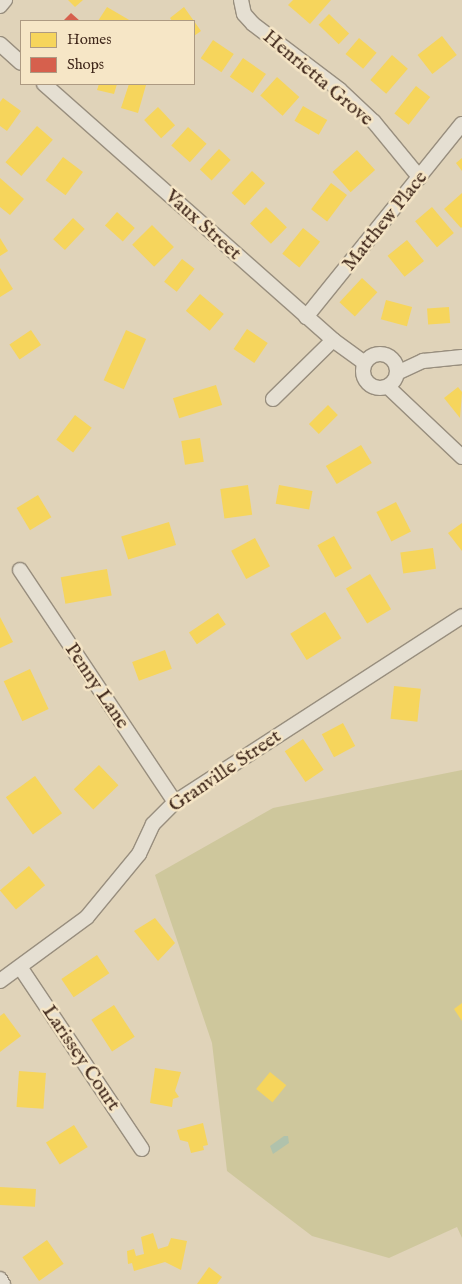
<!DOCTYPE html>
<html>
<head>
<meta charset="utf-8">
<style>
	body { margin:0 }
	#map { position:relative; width:462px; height:1284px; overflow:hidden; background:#e0d3b9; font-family:"IM FELL English",serif }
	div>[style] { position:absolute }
	.green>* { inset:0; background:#cec79c }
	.water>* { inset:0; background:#b0c2ac }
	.homes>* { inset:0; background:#f6d55c; transform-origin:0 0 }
	.shops>* { inset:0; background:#d6604d }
	.roads { filter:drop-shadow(1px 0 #988e7e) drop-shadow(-1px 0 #988e7e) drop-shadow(0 1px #988e7e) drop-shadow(0 -1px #988e7e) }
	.minor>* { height:14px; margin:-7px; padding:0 7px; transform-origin:7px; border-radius:7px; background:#e5dfd2 }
	.minor>.ring { margin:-7px; padding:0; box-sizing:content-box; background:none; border:14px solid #e5dfd2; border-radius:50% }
	span { translate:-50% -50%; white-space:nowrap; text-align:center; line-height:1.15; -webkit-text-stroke:5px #f6e6c6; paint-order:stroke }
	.street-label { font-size:20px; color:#40281b }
	.legend { position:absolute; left:20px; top:20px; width:175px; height:65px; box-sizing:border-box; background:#f6e6c6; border:1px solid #ad9a82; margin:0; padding:6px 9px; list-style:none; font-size:15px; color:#40281b }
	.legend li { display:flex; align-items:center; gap:10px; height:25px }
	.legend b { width:25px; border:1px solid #ad9a82 }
</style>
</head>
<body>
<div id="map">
	<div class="green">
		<div style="clip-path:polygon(462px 770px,462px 1238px,457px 1227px,389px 1258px,312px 1236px,227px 1171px,212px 1043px,155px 875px,273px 808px)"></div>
	</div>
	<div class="water">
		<div style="clip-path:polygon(284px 1136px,288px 1136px,289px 1143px,273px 1154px,270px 1146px)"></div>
	</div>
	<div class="homes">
		<div style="clip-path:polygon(68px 0,83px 0,75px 7px)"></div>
		<div style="clip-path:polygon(293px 0,331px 0,310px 24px,288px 5px)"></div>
		<div style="clip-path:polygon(107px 7px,131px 21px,98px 21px)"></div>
		<div style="clip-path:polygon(184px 7px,201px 31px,194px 36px,194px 21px,172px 21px,170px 18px)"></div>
		<div style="left:329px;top:14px;width:28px;height:15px;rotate:44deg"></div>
		<div style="left:442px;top:36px;width:24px;height:31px;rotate:52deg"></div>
		<div style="left:359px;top:38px;width:23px;height:21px;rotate:40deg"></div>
		<div style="left:213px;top:40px;width:25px;height:22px;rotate:34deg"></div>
		<div style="left:392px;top:55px;width:21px;height:33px;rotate:41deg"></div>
		<div style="left:243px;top:58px;width:28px;height:23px;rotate:35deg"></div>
		<div style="left:277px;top:77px;width:30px;height:25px;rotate:42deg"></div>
		<div style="clip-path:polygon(99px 84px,117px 84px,114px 94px,97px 90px)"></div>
		<div style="clip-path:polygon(129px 84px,146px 85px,138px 113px,121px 108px)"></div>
		<div style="left:416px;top:86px;width:18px;height:35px;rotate:38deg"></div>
		<div style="clip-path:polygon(3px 98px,21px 111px,7px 131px,0 126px,0 102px)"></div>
		<div style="left:303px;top:106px;width:28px;height:17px;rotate:30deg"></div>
		<div style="left:158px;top:107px;width:25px;height:19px;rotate:47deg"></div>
		<div style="left:37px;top:126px;width:21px;height:48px;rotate:41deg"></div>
		<div style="left:188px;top:127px;width:25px;height:25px;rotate:42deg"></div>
		<div style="left:219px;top:149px;width:16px;height:28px;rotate:43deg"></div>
		<div style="left:357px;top:150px;width:27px;height:33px;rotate:48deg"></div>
		<div style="left:63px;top:157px;width:25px;height:29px;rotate:37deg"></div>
		<div style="clip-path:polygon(462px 158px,462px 171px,456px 163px)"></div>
		<div style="left:252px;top:171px;width:18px;height:30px;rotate:43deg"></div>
		<div style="clip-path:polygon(0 178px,24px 199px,10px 215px,0 207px)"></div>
		<div style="left:331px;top:183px;width:20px;height:33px;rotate:37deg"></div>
		<div style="clip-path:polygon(462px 193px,462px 227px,461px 228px,444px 209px)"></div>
		<div style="left:266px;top:207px;width:29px;height:23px;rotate:44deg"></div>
		<div style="left:432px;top:207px;width:34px;height:22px;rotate:50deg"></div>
		<div style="left:117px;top:212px;width:24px;height:18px;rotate:42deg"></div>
		<div style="left:73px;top:218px;width:16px;height:29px;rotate:43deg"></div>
		<div style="left:152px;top:225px;width:31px;height:28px;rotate:45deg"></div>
		<div style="left:303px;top:228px;width:22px;height:33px;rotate:39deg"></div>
		<div style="clip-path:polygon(0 238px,8px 251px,0 256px)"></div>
		<div style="left:407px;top:240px;width:27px;height:25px;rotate:51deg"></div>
		<div style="left:182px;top:259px;width:16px;height:29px;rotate:38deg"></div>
		<div style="clip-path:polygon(0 268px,13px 289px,0 297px)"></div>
		<div style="left:362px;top:278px;width:21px;height:33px;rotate:43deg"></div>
		<div style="left:200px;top:294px;width:31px;height:22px;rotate:40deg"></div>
		<div style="left:386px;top:300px;width:27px;height:20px;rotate:15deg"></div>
		<div style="left:449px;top:307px;width:16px;height:22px;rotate:86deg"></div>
		<div style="left:247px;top:329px;width:25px;height:24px;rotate:34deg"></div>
		<div style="left:31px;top:330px;width:18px;height:26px;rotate:56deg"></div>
		<div style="left:126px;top:330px;width:22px;height:55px;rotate:24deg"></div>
		<div style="left:216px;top:385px;width:21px;height:45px;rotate:73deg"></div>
		<div style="clip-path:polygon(458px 387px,462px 392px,460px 418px,444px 398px)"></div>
		<div style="left:328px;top:405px;width:14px;height:27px;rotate:45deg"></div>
		<div style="left:75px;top:415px;width:21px;height:31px;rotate:37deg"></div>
		<div style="left:200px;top:438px;width:24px;height:19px;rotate:81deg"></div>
		<div style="left:361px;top:445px;width:21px;height:41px;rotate:59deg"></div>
		<div style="left:248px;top:485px;width:30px;height:28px;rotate:82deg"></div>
		<div style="left:279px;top:485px;width:34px;height:19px;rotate:10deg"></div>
		<div style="left:38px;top:495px;width:26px;height:25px;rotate:59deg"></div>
		<div style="left:396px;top:502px;width:33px;height:22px;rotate:63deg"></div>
		<div style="left:169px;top:522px;width:24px;height:50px;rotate:73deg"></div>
		<div style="clip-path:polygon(462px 523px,462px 551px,448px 533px)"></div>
		<div style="left:334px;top:536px;width:37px;height:19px;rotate:61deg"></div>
		<div style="left:255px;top:538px;width:32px;height:27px;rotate:62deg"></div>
		<div style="left:433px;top:548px;width:21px;height:33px;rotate:82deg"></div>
		<div style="left:107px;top:569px;width:27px;height:47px;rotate:80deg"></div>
		<div style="left:370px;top:574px;width:41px;height:28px;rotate:59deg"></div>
		<div style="left:325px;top:612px;width:31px;height:41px;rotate:58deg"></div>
		<div style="left:218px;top:613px;width:14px;height:35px;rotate:56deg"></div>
		<div style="clip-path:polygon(0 617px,13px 642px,0 648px)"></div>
		<div style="left:165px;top:650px;width:20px;height:35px;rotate:70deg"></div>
		<div style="left:30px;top:669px;width:44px;height:29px;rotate:65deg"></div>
		<div style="left:394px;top:686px;width:27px;height:33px;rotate:6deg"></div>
		<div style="left:343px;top:723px;width:26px;height:24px;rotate:62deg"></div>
		<div style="left:303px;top:739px;width:37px;height:22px;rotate:56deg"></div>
		<div style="left:99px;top:765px;width:28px;height:35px;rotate:46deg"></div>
		<div style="left:35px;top:776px;width:46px;height:36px;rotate:54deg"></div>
		<div style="left:29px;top:866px;width:25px;height:38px;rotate:50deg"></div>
		<div style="clip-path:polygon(155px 918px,175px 943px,158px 961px,134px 931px)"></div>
		<div style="left:97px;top:955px;width:22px;height:43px;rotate:56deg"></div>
		<div style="clip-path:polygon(462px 1003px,462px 1021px,454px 1009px)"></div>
		<div style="left:114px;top:1005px;width:38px;height:27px;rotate:57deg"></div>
		<div style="clip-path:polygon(4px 1013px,21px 1036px,0 1052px,0 1016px)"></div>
		<div style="clip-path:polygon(155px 1068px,181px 1072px,175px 1091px,179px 1097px,173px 1099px,172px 1107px,150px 1103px)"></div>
		<div style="left:19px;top:1071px;width:27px;height:36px;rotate:4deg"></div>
		<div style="left:270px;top:1072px;width:21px;height:22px;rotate:39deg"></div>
		<div style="clip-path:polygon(203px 1123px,208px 1145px,203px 1146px,204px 1150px,191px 1153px,188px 1142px,180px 1140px,177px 1130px)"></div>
		<div style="left:74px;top:1125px;width:26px;height:33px;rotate:58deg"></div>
		<div style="left:0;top:1187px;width:36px;height:18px;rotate:3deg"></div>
		<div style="clip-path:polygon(153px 1233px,158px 1249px,168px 1246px,171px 1238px,187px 1241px,181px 1270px,165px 1262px,134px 1271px,132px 1263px,128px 1264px,127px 1251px,134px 1249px,136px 1256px,144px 1254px,141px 1237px)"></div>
		<div style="left:47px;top:1240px;width:29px;height:30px;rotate:55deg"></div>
		<div style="clip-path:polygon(209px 1267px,222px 1277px,217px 1284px,197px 1284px)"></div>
	</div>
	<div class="shops">
		<div style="clip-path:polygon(71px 13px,80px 21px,63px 21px)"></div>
	</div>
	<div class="roads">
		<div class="minor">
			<div style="left:241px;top:0;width:14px;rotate:78deg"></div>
			<div style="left:244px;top:14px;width:13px;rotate:48deg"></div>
			<div style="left:253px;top:24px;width:109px;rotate:37.2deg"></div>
			<div style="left:340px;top:90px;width:47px;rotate:43.3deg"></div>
			<div style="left:374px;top:122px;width:72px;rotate:50.6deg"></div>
			<div style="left:0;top:6px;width:8px;rotate:-50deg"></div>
			<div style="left:0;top:44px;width:28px;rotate:42deg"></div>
			<div style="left:44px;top:84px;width:386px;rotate:41.5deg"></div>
			<div style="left:333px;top:340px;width:39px;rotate:36deg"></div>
			<div style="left:306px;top:317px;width:248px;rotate:-51.1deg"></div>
			<div class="ring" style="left:363px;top:354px;width:20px;height:20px"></div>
			<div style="left:397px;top:373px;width:29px;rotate:-25deg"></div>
			<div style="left:423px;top:361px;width:39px;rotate:-6deg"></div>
			<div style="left:388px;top:387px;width:102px;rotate:43.4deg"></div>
			<div style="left:273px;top:399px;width:84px;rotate:-44.5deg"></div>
			<div style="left:20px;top:570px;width:279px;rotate:56.3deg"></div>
			<div style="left:20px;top:967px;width:219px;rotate:56.2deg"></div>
			<div style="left:0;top:981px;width:108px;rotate:-36.3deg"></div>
			<div style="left:87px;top:917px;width:82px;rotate:-50.5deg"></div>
			<div style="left:139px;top:854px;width:33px;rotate:-65deg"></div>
			<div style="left:153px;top:824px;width:31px;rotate:-45deg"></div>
			<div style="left:175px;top:802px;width:342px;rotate:-32.9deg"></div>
			<div style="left:0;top:1279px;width:6px;rotate:59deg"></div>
		</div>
	</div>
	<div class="street-label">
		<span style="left:318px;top:78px;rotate:40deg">Henrietta Grove</span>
		<span style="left:385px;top:221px;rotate:-51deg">Matthew Place</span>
		<span style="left:203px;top:225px;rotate:42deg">Vaux Street</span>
		<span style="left:97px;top:686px;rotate:56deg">Penny Lane</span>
		<span style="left:225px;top:771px;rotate:-34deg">Granville Street</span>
		<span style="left:81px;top:1058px;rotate:56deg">Larissey Court</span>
	</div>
	<ul class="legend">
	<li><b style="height:14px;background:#f6d55c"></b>Homes</li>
	<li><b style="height:14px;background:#d6604d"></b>Shops</li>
	</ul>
</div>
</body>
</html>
